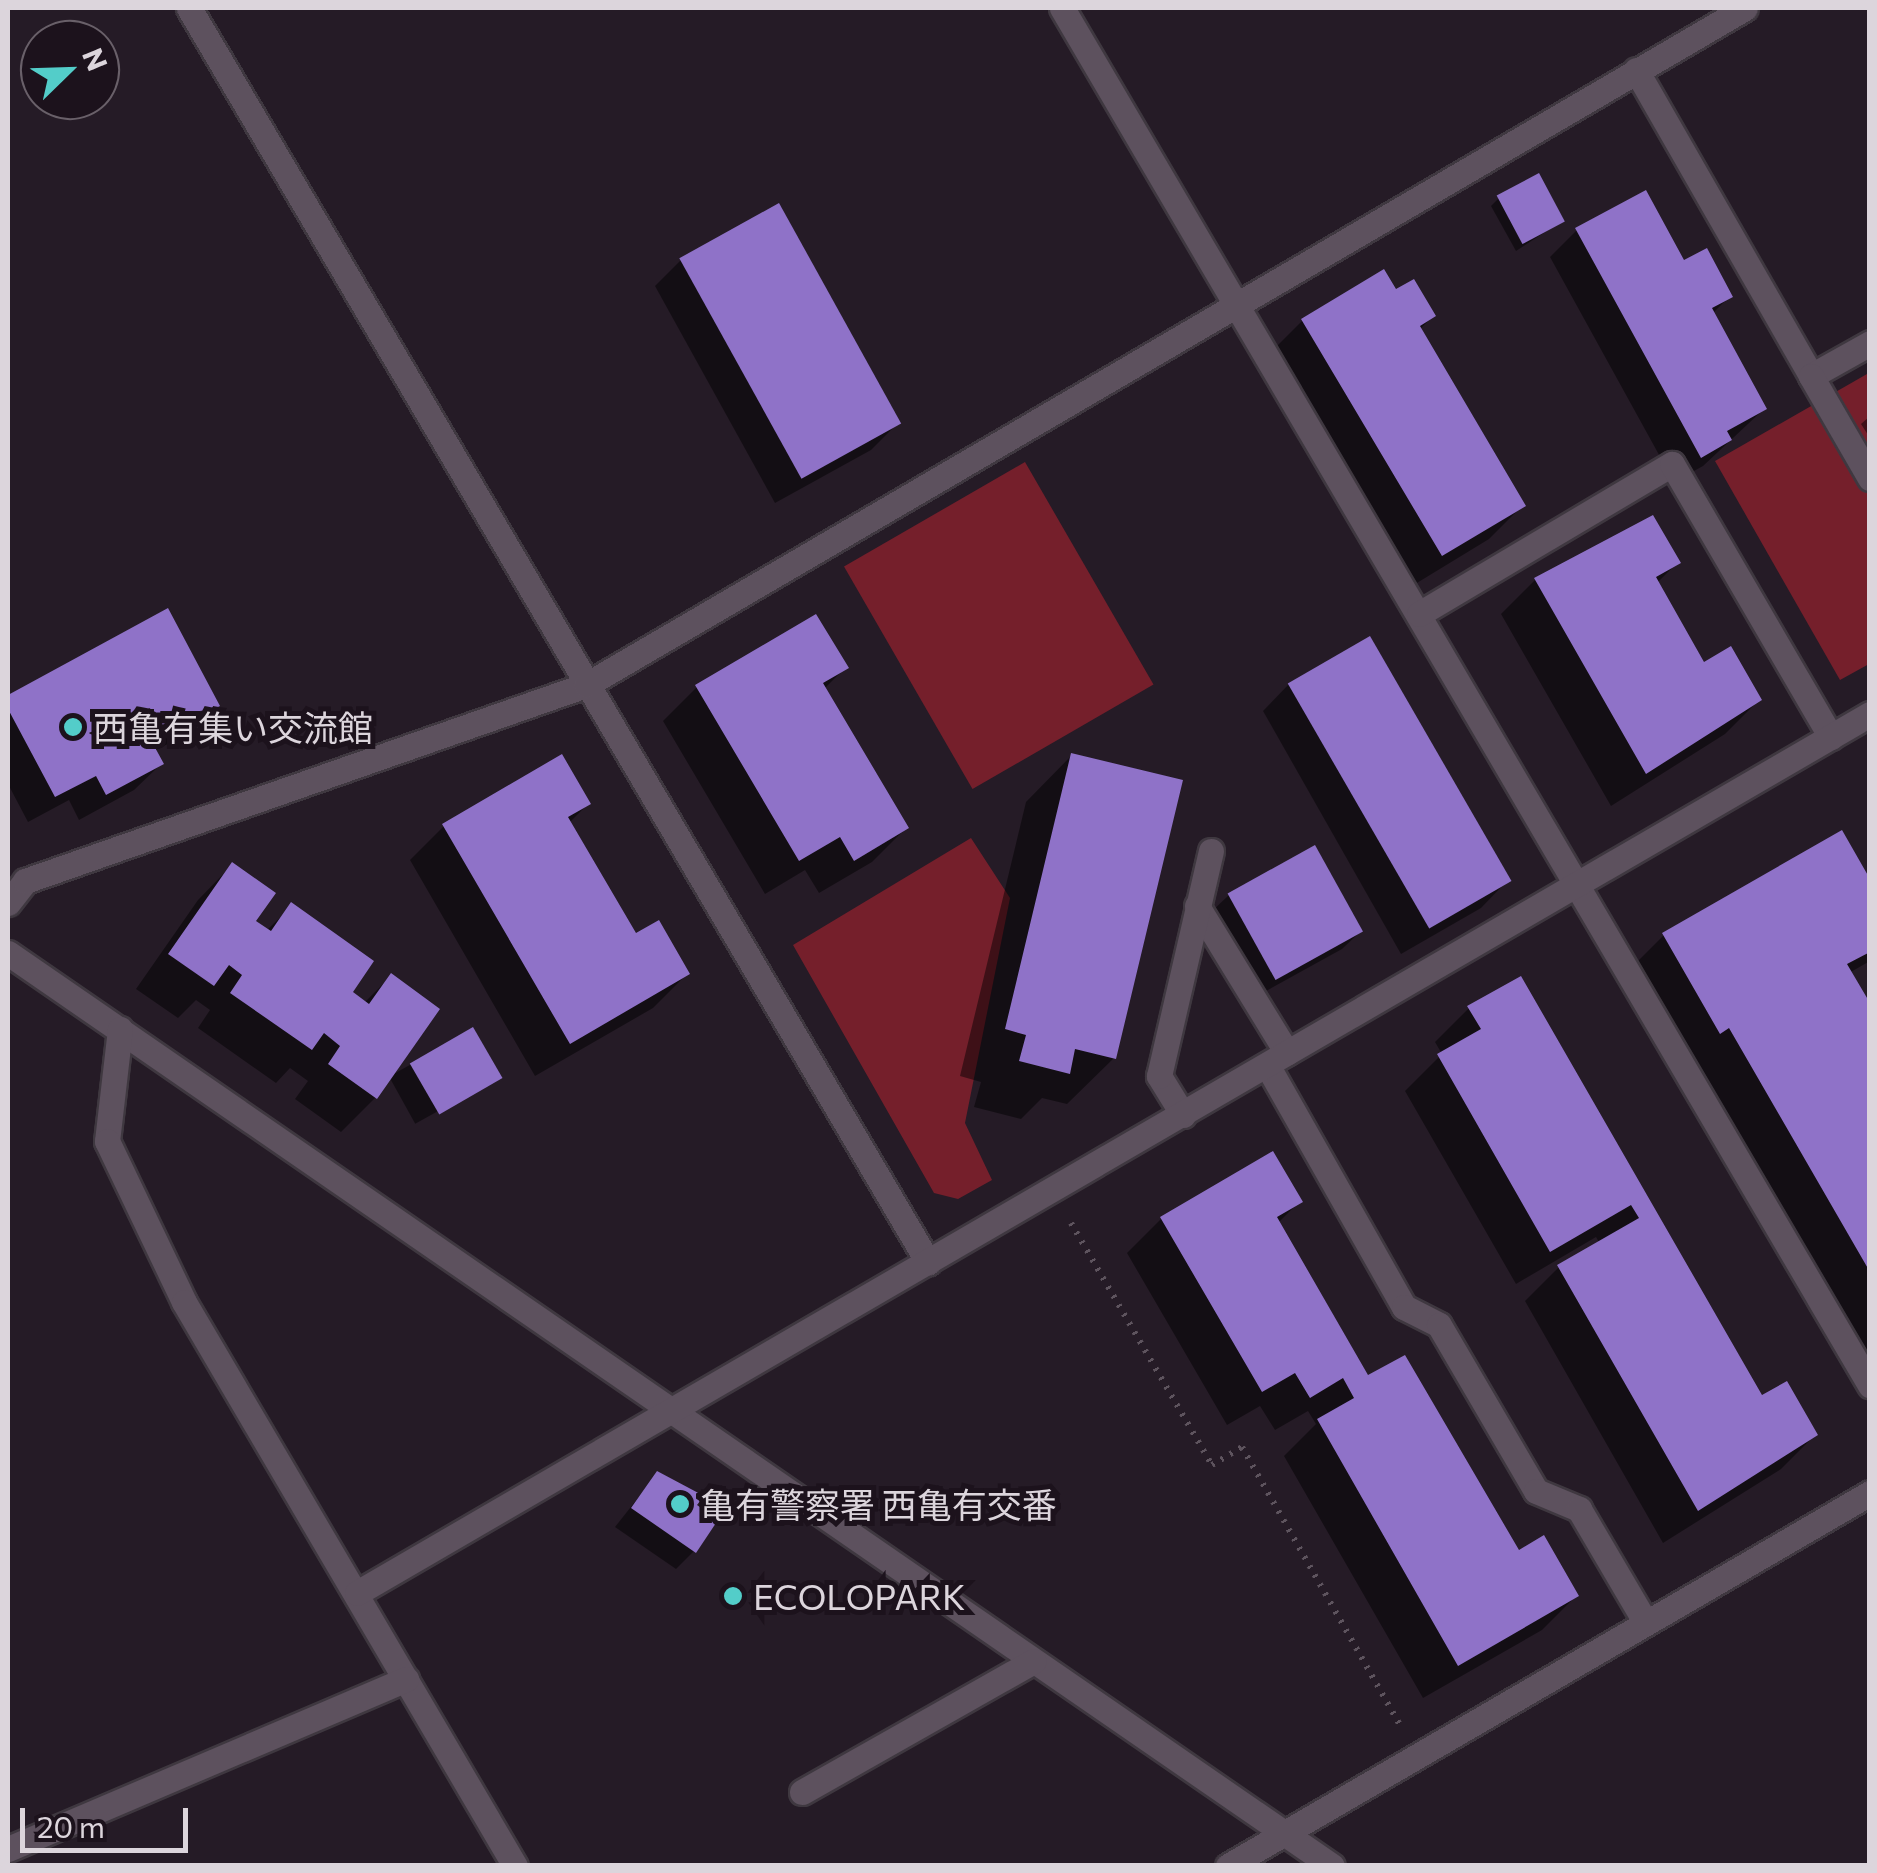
<!DOCTYPE html>
<html>
<head>
<meta charset="utf-8">
<style>
	body { margin:0 }
	#map { position:relative; width:1877px; height:1873px; overflow:hidden; background:#251b26; font-family:Commissioner,"Noto Sans JP",sans-serif }
	div>[style] { position:absolute }
	.green>* { inset:0; background:#751f2b; transform-origin:0 0 }
	.shadow>* { inset:0; background:#0007; transform-origin:0 0 }
	.building>* { inset:0; background:#8f72c8; transform-origin:0 0 }
	.path>* { height:6px; margin-top:-3px; transform-origin:0; background:repeating-linear-gradient(90deg,#5e545e 0 2.5px,transparent 0 10.5px) }
	.roads { filter:drop-shadow(2px 0 #3f3840) drop-shadow(-2px 0 #3f3840) drop-shadow(0 2px #3f3840) drop-shadow(0 -2px #3f3840) }
	.minor>* { height:25px; margin:-12.5px; padding:0 12.5px; transform-origin:12.5px; border-radius:12.5px; background:#5d515e }
	.dots>* { width:28px; height:28px; translate:-50% -50%; box-sizing:border-box; border:5px solid #1c121c; border-radius:50% }
	span { translate:-50% -50%; white-space:nowrap; text-align:center; line-height:1.15; -webkit-text-stroke:10px #1c121c; paint-order:stroke }
	.poi-label { font-size:35px; color:#dcd5dc }
	.left { translate:0 -50%; text-align:left }
	.frame { position:absolute; inset:0; border:10px solid #dcd5dc; pointer-events:none }
	.north { position:absolute; left:20px; top:20px; width:100px; height:100px; box-sizing:border-box; background:#1c121c; border:2px solid #696069; border-radius:50%; rotate:67deg; font-size:28px; font-weight:700; line-height:40px; text-align:center; color:#dcd5dc }
	.north::after { content:''; display:block; margin:auto; width:35px; height:45px; background:#53cdc9; clip-path:polygon(50% 0,100% 100%,50% 72%,0 100%) }
	.scale { position:absolute; left:20px; top:1808px; width:168px; height:45px; box-sizing:border-box; border:5px solid #dcd5dc; border-top:0; padding-left:12px; font-size:30px; line-height:35px; white-space:nowrap; color:#dcd5dc; -webkit-text-stroke:8px #1c121c; paint-order:stroke }
</style>
</head>
<body>
<div id="map">
	<div class="green">
		<div style="clip-path:polygon(1867px 374px,1869px 664px,1840px 680px,1715px 461px)"></div>
		<div style="left:1025px;top:462px;width:257px;height:209px;rotate:60deg"></div>
		<div style="clip-path:polygon(971px 838px,1010px 898px,965px 1123px,992px 1180px,958px 1199px,934px 1193px,793px 945px)"></div>
	</div>
	<div class="shadow">
		<div style="clip-path:polygon(1499px 198px,1562px 221px,1516px 251px,1491px 206px)"></div>
		<div style="clip-path:polygon(1577px 230px,1683px 263px,1730px 296px,1712px 314px,1764px 409px,1703px 466px,1674px 482px,1550px 257px)"></div>
		<div style="clip-path:polygon(681px 260px,897px 424px,871px 450px,775px 503px,655px 286px)"></div>
		<div style="clip-path:polygon(1395px 293px,1433px 316px,1419px 330px,1523px 505px,1489px 539px,1407px 589px,1268px 355px,1302px 321px)"></div>
		<div style="clip-path:polygon(1870px 416px,1870px 438px,1861px 424px)"></div>
		<div style="clip-path:polygon(1678px 562px,1657px 583px,1704px 665px,1759px 700px,1725px 734px,1611px 806px,1501px 614px,1535px 580px)"></div>
		<div style="clip-path:polygon(166px 611px,217px 705px,191px 732px,154px 751px,161px 764px,134px 790px,79px 820px,69px 800px,28px 822px,8px 784px,8px 698px)"></div>
		<div style="clip-path:polygon(845px 668px,824px 689px,906px 828px,872px 862px,819px 893px,805px 870px,765px 894px,663px 721px,697px 687px)"></div>
		<div style="clip-path:polygon(1289px 684px,1507px 881px,1481px 908px,1401px 954px,1263px 711px)"></div>
		<div style="clip-path:polygon(1072px 755px,1114px 1058px,1067px 1104px,1042px 1098px,1021px 1119px,974px 1107px,981px 1082px,960px 1076px,1026px 802px)"></div>
		<div style="clip-path:polygon(588px 804px,569px 823px,635px 937px,687px 974px,653px 1008px,535px 1076px,410px 860px,444px 826px)"></div>
		<div style="clip-path:polygon(232px 865px,252px 922px,266px 931px,292px 906px,350px 993px,364px 1003px,391px 976px,437px 1009px,375px 1098px,341px 1132px,295px 1099px,308px 1081px,290px 1068px,276px 1083px,198px 1028px,210px 1010px,196px 1000px,178px 1018px,136px 989px,198px 900px)"></div>
		<div style="clip-path:polygon(1870px 884px,1870px 961px,1849px 973px,1870px 1008px,1870px 1386px,1630px 969px,1664px 935px)"></div>
		<div style="clip-path:polygon(1229px 895px,1360px 932px,1342px 949px,1257px 996px,1211px 912px)"></div>
		<div style="clip-path:polygon(1520px 979px,1761px 1398px,1815px 1435px,1781px 1469px,1663px 1543px,1525px 1301px,1559px 1267px,1600px 1244px,1596px 1237px,1516px 1284px,1405px 1091px,1442px 1054px,1435px 1042px,1469px 1008px)"></div>
		<div style="left:473px;top:1030px;width:54px;height:96px;rotate:61deg"></div>
		<div style="clip-path:polygon(1300px 1201px,1277px 1224px,1367px 1379px,1518px 1553px,1576px 1596px,1542px 1630px,1423px 1698px,1284px 1456px,1316px 1424px,1308px 1411px,1275px 1430px,1260px 1406px,1227px 1425px,1127px 1253px,1161px 1219px)"></div>
		<div style="clip-path:polygon(657px 1474px,693px 1506px,694px 1551px,676px 1569px,615px 1527px)"></div>
	</div>
	<div class="building">
		<div style="left:1539px;top:173px;width:55px;height:48px;rotate:62deg"></div>
		<div style="clip-path:polygon(1646px 190px,1684px 260px,1707px 248px,1733px 297px,1712px 308px,1767px 409px,1727px 431px,1732px 440px,1701px 458px,1575px 228px)"></div>
		<div style="left:779px;top:203px;width:252px;height:114px;rotate:61deg"></div>
		<div style="clip-path:polygon(1384px 269px,1396px 289px,1414px 279px,1436px 316px,1420px 326px,1526px 506px,1442px 556px,1301px 319px)"></div>
		<div style="clip-path:polygon(1653px 515px,1681px 563px,1656px 577px,1704px 662px,1731px 646px,1762px 700px,1646px 774px,1534px 578px)"></div>
		<div style="clip-path:polygon(168px 608px,220px 706px,152px 742px,164px 764px,106px 795px,96px 776px,55px 797px,8px 709px,8px 695px)"></div>
		<div style="clip-path:polygon(816px 614px,849px 668px,823px 683px,909px 828px,854px 861px,840px 837px,799px 861px,695px 685px)"></div>
		<div style="left:1370px;top:636px;width:283px;height:95px;rotate:60deg"></div>
		<div style="clip-path:polygon(1071px 753px,1183px 780px,1116px 1059px,1075px 1049px,1070px 1074px,1019px 1061px,1026px 1035px,1005px 1029px)"></div>
		<div style="clip-path:polygon(562px 754px,591px 804px,568px 817px,636px 933px,659px 920px,690px 974px,570px 1044px,442px 824px)"></div>
		<div style="clip-path:polygon(1842px 830px,1870px 879px,1870px 952px,1847px 964px,1870px 1003px,1870px 1272px,1729px 1028px,1720px 1034px,1662px 933px)"></div>
		<div style="left:1315px;top:845px;width:99px;height:100px;rotate:61deg"></div>
		<div style="clip-path:polygon(232px 862px,276px 893px,256px 921px,271px 931px,291px 902px,374px 961px,353px 992px,369px 1004px,391px 973px,440px 1009px,377px 1099px,328px 1064px,340px 1046px,324px 1033px,312px 1050px,230px 993px,242px 975px,229px 965px,214px 986px,168px 954px)"></div>
		<div style="clip-path:polygon(1521px 976px,1762px 1395px,1787px 1381px,1818px 1435px,1698px 1511px,1557px 1265px,1639px 1218px,1631px 1205px,1550px 1252px,1437px 1054px,1481px 1029px,1467px 1006px)"></div>
		<div style="left:473px;top:1027px;width:59px;height:73px;rotate:60deg"></div>
		<div style="clip-path:polygon(1273px 1151px,1303px 1202px,1277px 1217px,1368px 1375px,1405px 1355px,1519px 1550px,1544px 1535px,1579px 1596px,1458px 1666px,1317px 1419px,1354px 1398px,1343px 1378px,1310px 1398px,1295px 1373px,1262px 1392px,1160px 1217px)"></div>
		<div style="clip-path:polygon(657px 1471px,704px 1496px,697px 1505px,718px 1520px,696px 1553px,631px 1508px)"></div>
	</div>
	<div class="path">
		<div style="left:1071px;top:1223px;width:280px;rotate:59.8deg"></div>
		<div style="left:1212px;top:1465px;width:35px;rotate:-31deg"></div>
		<div style="left:1242px;top:1447px;width:318px;rotate:60.4deg"></div>
	</div>
	<div class="roads">
		<div class="minor">
			<div style="left:189px;top:8px;width:1456px;rotate:59.49deg"></div>
			<div style="left:1062px;top:8px;width:1597px;rotate:59.6deg"></div>
			<div style="left:1636px;top:70px;width:353px;rotate:60.2deg"></div>
			<div style="left:1811px;top:376px;width:68px;rotate:-29.2deg"></div>
			<div style="left:1811px;top:376px;width:118px;rotate:60deg"></div>
			<div style="left:1419px;top:614px;width:294px;rotate:-30.7deg"></div>
			<div style="left:1672px;top:464px;width:316px;rotate:59.8deg"></div>
			<div style="left:8px;top:903px;width:28px;rotate:-52deg"></div>
			<div style="left:25px;top:881px;width:594px;rotate:-19.26deg"></div>
			<div style="left:586px;top:685px;width:1342px;rotate:-30.29deg"></div>
			<div style="left:1197px;top:906px;width:172px;rotate:58.5deg"></div>
			<div style="left:8px;top:953px;width:1608px;rotate:34.59deg"></div>
			<div style="left:120px;top:1029px;width:113px;rotate:96.6deg"></div>
			<div style="left:107px;top:1141px;width:178px;rotate:64.4deg"></div>
			<div style="left:184px;top:1302px;width:654px;rotate:59.59deg"></div>
			<div style="left:1267px;top:1065px;width:278px;rotate:60.5deg"></div>
			<div style="left:1404px;top:1307px;width:39px;rotate:27deg"></div>
			<div style="left:1439px;top:1325px;width:192px;rotate:59.7deg"></div>
			<div style="left:1536px;top:1491px;width:47px;rotate:22.7deg"></div>
			<div style="left:1579px;top:1509px;width:129px;rotate:59.6deg"></div>
			<div style="left:1183px;top:1115px;width:46px;rotate:-121.6deg"></div>
			<div style="left:1159px;top:1076px;width:231px;rotate:-77deg"></div>
			<div style="left:357px;top:1593px;width:1750px;rotate:-30.16deg"></div>
			<div style="left:802px;top:1792px;width:266px;rotate:-29.5deg"></div>
			<div style="left:8px;top:1849px;width:433px;rotate:-23.1deg"></div>
			<div style="left:1228px;top:1866px;width:742px;rotate:-30.16deg"></div>
		</div>
	</div>
	<div class="dots">
		<div style="left:73px;top:727px;background:#53cdc9"></div>
		<div style="left:680px;top:1504px;background:#53cdc9"></div>
		<div style="left:733px;top:1596px;background:#53cdc9"></div>
	</div>
	<div class="poi-label">
		<span class="left" style="left:93px;top:727px">西亀有集い交流館</span>
		<span class="left" style="left:700px;top:1504px">亀有警察署 西亀有交番</span>
		<span class="left" style="left:753px;top:1596px">ECOLOPARK</span>
	</div>
	<div class="frame"></div>
	<div class="north">N</div>
	<div class="scale">20 m</div>
</div>
</body>
</html>
